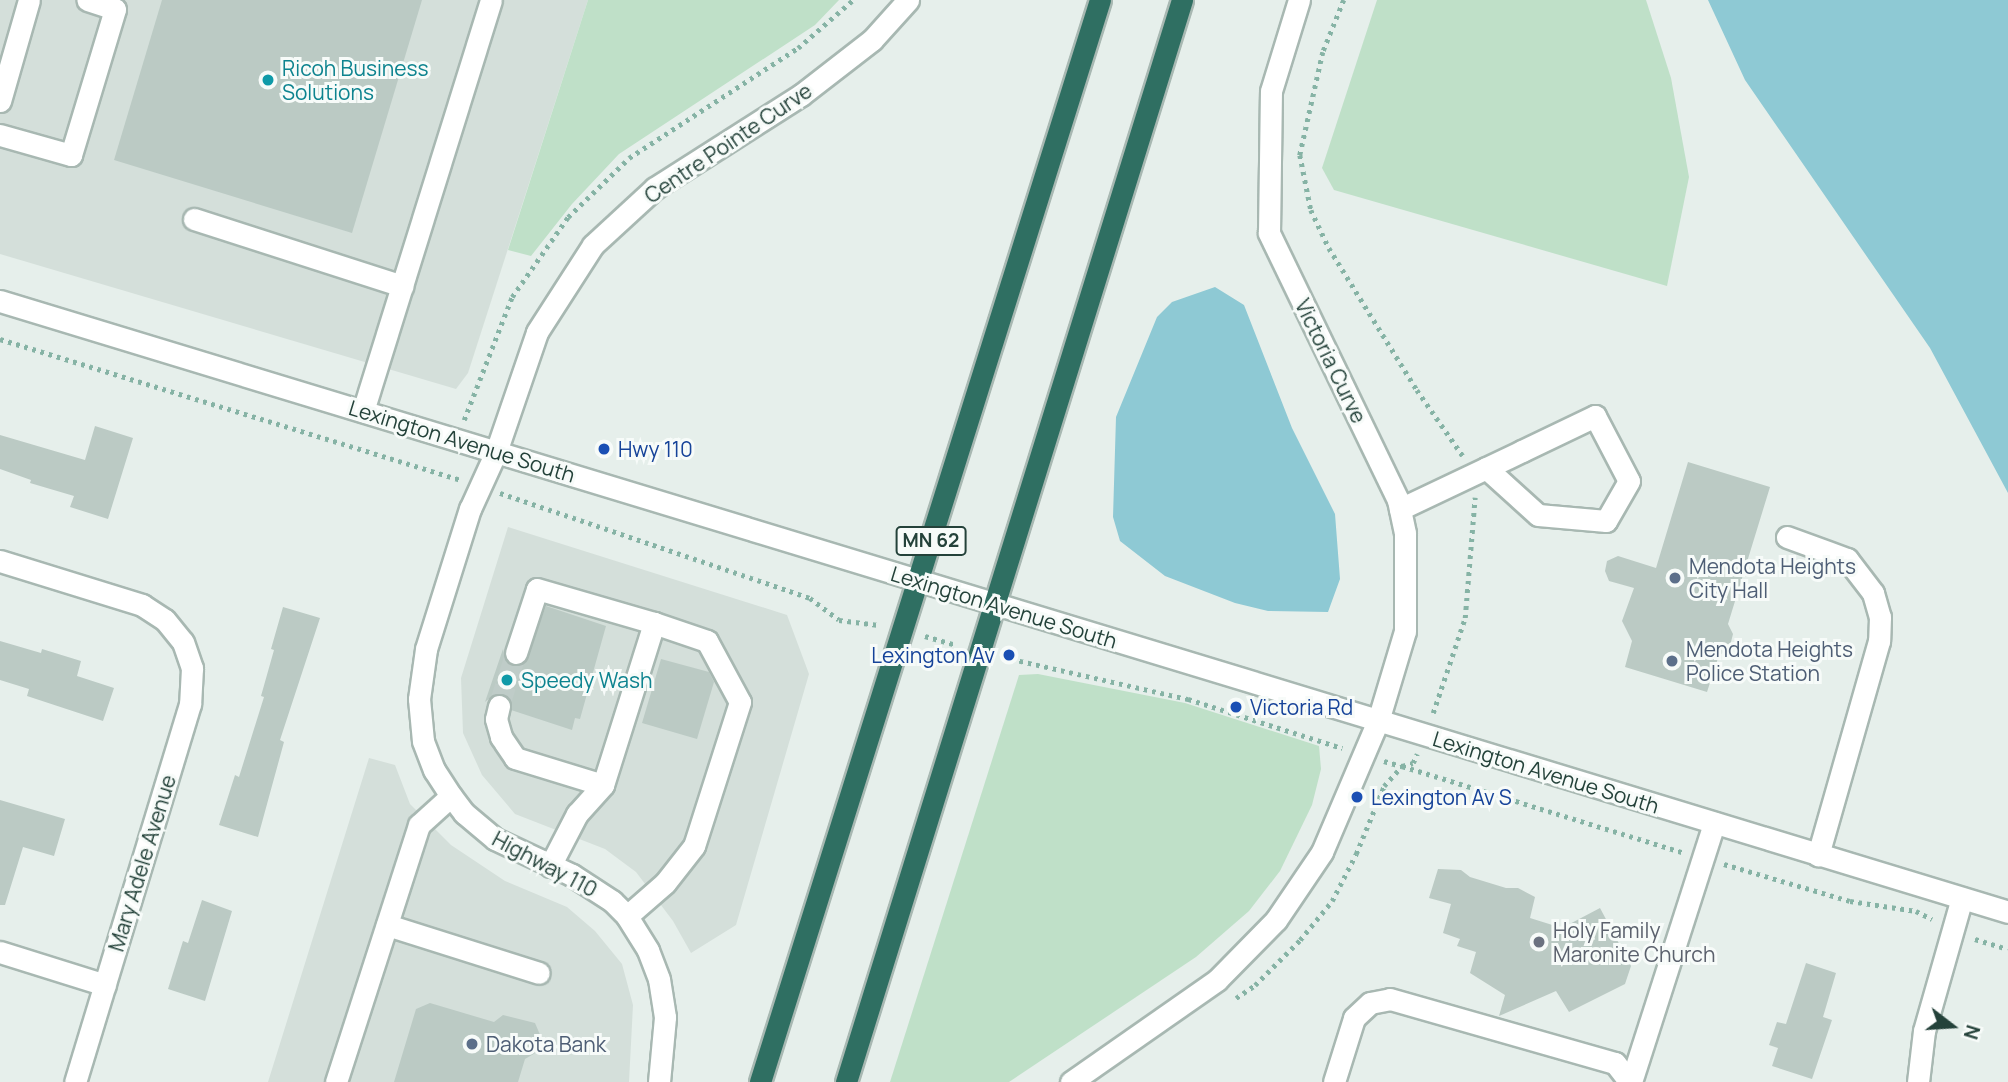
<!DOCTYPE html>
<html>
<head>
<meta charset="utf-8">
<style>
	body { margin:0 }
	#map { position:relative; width:2008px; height:1082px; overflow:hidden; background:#e6efeb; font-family:Manrope,sans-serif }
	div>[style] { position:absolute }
	.built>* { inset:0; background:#d4dfda }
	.green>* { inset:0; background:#bfe0c8 }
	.water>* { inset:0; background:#8ec9d4 }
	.building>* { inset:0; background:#bbcac4 }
	.minor-tunnel>* { height:21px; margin-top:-10.5px; transform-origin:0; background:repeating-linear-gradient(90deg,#bfccc8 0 21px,transparent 0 31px) }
	.path>* { height:4.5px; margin-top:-2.25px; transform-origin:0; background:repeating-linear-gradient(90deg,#86b3a5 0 3.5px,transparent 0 8.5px) }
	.roads { filter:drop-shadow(2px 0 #a8b8b2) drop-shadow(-2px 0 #a8b8b2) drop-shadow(0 2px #a8b8b2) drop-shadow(0 -2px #a8b8b2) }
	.minor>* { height:21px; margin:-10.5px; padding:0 10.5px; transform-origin:10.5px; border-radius:10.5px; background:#fff }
	.highway>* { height:21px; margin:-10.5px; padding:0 10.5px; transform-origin:10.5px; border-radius:10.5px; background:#2f6f62 }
	.dots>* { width:19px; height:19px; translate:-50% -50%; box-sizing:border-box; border:4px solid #f7fbf9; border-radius:50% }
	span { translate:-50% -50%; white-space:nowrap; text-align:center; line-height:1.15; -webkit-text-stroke:6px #f7fbf9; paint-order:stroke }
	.shield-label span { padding:2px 5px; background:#f7fbf9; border:2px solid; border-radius:5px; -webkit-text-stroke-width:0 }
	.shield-label { font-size:19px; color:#24423a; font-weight:700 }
	.culture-label { font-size:21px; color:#0d838f }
	.left { translate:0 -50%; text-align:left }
	.street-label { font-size:21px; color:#24423a }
	.transit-label { font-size:21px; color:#164399 }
	.right { translate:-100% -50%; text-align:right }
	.service-label { font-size:21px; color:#4e5e75 }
	.worship-label { font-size:21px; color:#5b616d }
	.north { position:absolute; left:1917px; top:991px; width:70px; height:70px; -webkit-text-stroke:5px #f7fbf9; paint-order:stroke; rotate:107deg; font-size:19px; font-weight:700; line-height:28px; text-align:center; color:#24423a }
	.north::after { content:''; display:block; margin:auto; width:24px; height:32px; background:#24423a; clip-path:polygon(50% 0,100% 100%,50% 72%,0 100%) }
</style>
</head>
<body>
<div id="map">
	<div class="built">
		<div style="clip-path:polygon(0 0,588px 0,468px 373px,456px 389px,0 254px)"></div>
		<div style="clip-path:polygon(508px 527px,787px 615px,809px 674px,736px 925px,691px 953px,673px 921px,636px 872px,605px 849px,515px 814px,482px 775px,463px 733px,461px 678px)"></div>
		<div style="clip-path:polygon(369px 758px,395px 765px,410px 804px,451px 845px,505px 881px,567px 907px,595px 931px,622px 964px,633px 1005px,629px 1082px,268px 1082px)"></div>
	</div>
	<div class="green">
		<div style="clip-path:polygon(588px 0,839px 0,815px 25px,619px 154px,572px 204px,531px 256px,508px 250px)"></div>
		<div style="clip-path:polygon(1377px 0,1646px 0,1671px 78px,1689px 177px,1667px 286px,1334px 190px,1322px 168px)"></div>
		<div style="clip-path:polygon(1038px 674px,1185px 703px,1319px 746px,1321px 769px,1312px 805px,1280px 871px,1249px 911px,1196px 957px,1009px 1082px,890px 1082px,1019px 675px)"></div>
	</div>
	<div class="water">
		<div style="clip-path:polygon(1708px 0,2008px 0,2008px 493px,1930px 348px,1745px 80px)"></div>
		<div style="clip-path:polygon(1215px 287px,1244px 305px,1292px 428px,1335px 514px,1340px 579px,1328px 612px,1268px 611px,1235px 603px,1165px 576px,1120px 541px,1113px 517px,1116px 417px,1157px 317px,1172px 302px)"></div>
	</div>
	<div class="building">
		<div style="clip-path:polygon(162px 0,422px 0,352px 233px,114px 160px)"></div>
		<div style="clip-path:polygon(95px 426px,133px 438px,108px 519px,70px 507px,74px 496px,30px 483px,31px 480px,0 469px,0 435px,85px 460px)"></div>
		<div style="clip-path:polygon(1688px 462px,1770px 487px,1728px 624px,1733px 634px,1729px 650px,1719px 655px,1707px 692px,1625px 667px,1632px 641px,1622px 621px,1634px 588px,1609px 581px,1605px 571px,1607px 561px,1618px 556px,1656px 568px)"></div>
		<div style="clip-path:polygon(546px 606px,606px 626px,580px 719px,575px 718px,572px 730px,511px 710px,511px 702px,503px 693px,495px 694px,485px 702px,503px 649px,506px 661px,511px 665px,525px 662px)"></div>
		<div style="clip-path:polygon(283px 607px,320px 618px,280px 740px,284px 742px,258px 837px,219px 825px,235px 775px,239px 777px,264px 697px,261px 696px,274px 650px,271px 649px)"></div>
		<div style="clip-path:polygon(0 641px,41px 653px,42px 649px,81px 661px,77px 676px,114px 688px,103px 721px,27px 696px,29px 689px,0 680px)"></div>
		<div style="clip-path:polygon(661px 659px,709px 672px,714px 682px,697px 739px,642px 723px)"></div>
		<div style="clip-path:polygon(0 800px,65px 819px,54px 856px,23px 847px,5px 905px,0 905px)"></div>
		<div style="clip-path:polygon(1438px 869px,1461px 870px,1470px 877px,1506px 888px,1518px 888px,1535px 897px,1530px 918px,1562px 928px,1600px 908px,1631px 966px,1625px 984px,1569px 1012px,1556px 991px,1499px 1016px,1505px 995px,1470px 973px,1476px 952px,1457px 946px,1460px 939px,1443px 933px,1451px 904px,1429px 898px)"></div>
		<div style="clip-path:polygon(202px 900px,232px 911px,205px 1001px,168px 989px,183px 941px,188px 943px)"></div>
		<div style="clip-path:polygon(1806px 963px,1836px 973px,1823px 1017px,1832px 1020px,1812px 1079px,1772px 1066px,1778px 1048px,1769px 1045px,1777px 1022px,1786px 1024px)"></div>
		<div style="clip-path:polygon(430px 1003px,494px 1022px,503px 1015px,535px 1023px,541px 1037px,537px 1052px,525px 1059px,518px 1082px,394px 1082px,416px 1009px)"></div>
	</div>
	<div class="minor-tunnel">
		<div style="left:499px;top:706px;width:56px;rotate:-72.2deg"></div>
	</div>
	<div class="path">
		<div style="left:1344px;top:0;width:56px;rotate:112deg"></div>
		<div style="left:1323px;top:52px;width:106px;rotate:102.6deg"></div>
		<div style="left:1300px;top:155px;width:56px;rotate:78.7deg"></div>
		<div style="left:1311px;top:210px;width:42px;rotate:64.7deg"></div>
		<div style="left:1329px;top:248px;width:167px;rotate:58.2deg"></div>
		<div style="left:1417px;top:390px;width:80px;rotate:55.1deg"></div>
		<div style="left:0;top:339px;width:480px;rotate:17deg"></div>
		<div style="left:464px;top:420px;width:132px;rotate:-68.7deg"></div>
		<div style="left:512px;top:297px;width:98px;rotate:-55deg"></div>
		<div style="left:568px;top:217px;width:85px;rotate:-44deg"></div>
		<div style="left:629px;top:158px;width:202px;rotate:-33.1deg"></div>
		<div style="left:798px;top:48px;width:73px;rotate:-41.1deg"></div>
		<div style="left:500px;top:493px;width:327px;rotate:18.7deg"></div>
		<div style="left:810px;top:598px;width:36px;rotate:37deg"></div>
		<div style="left:839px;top:620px;width:40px;rotate:7.1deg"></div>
		<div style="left:925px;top:636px;width:33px;rotate:16deg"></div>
		<div style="left:1003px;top:657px;width:190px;rotate:12.8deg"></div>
		<div style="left:1188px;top:699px;width:162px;rotate:17.7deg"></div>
		<div style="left:1433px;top:713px;width:100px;rotate:-71.4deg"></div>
		<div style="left:1465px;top:618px;width:121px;rotate:-85.3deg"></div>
		<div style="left:1384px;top:761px;width:19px;rotate:16deg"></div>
		<div style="left:1402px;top:766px;width:11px;rotate:-15deg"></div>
		<div style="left:1413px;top:763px;width:10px;rotate:-66deg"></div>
		<div style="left:1724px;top:864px;width:131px;rotate:16.4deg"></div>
		<div style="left:1850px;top:901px;width:67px;rotate:8.6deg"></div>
		<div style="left:1916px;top:911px;width:18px;rotate:27deg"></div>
		<div style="left:1975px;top:939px;width:34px;rotate:17deg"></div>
		<div style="left:1236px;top:998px;width:23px;rotate:-34deg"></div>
		<div style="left:1255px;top:985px;width:64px;rotate:-45deg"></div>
		<div style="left:1300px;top:940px;width:50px;rotate:-50.6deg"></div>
		<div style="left:1332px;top:901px;width:53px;rotate:-62.9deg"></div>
		<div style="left:1356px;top:854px;width:74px;rotate:-67.6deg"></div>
		<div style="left:1384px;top:786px;width:27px;rotate:-48deg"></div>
		<div style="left:1402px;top:766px;width:293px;rotate:17.1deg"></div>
	</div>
	<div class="roads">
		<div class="minor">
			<div style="left:0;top:101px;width:105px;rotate:-74deg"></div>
			<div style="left:0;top:135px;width:74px;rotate:15.7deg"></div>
			<div style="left:71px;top:155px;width:152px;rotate:-73.2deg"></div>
			<div style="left:115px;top:9px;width:29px;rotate:-162deg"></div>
			<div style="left:194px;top:219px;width:219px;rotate:17.8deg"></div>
			<div style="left:0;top:301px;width:2099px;rotate:16.92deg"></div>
			<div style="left:363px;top:411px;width:430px;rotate:-72.7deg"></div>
			<div style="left:1400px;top:509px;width:135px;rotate:-25.4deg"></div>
			<div style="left:1522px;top:451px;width:81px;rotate:-25.6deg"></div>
			<div style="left:1595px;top:416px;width:73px;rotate:62.4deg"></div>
			<div style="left:1629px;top:481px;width:46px;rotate:119.9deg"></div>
			<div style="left:1606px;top:521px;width:68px;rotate:-175deg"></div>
			<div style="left:1538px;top:515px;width:70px;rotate:-137.9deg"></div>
			<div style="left:1787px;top:537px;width:64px;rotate:20.1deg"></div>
			<div style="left:1847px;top:559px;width:43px;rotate:52.6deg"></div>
			<div style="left:1873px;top:593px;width:25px;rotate:74deg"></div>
			<div style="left:1880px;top:617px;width:24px;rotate:92deg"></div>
			<div style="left:1879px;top:641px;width:223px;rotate:105.9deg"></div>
			<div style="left:0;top:561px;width:149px;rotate:17.2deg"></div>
			<div style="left:142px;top:605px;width:27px;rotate:33deg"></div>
			<div style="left:165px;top:620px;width:28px;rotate:51deg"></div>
			<div style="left:183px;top:642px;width:28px;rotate:71deg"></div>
			<div style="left:192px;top:668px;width:36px;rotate:93deg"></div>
			<div style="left:190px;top:704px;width:395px;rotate:106.9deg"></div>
			<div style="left:516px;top:653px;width:67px;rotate:-71.8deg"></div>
			<div style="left:537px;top:589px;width:122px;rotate:16.2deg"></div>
			<div style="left:499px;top:706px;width:13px;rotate:103deg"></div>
			<div style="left:496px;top:719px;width:19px;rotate:74deg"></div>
			<div style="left:501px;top:737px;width:25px;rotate:56deg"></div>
			<div style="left:515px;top:758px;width:92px;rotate:17.1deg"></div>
			<div style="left:550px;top:866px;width:59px;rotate:-62.6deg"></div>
			<div style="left:577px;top:814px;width:39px;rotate:-48deg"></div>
			<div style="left:603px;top:785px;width:170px;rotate:-72.5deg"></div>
			<div style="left:654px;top:623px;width:56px;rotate:18.8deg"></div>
			<div style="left:707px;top:641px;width:69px;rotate:61.6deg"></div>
			<div style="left:740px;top:702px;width:151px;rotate:107.7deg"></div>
			<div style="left:694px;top:846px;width:47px;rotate:128.1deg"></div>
			<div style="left:665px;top:883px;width:50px;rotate:139deg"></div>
			<div style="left:387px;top:925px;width:159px;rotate:17.5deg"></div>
			<div style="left:0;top:952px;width:110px;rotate:17.4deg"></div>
			<div style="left:336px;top:1082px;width:270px;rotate:-72.1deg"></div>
			<div style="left:419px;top:825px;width:43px;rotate:-42.2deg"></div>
			<div style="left:659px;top:1082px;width:65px;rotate:-84.7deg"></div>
			<div style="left:665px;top:1017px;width:38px;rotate:-99deg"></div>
			<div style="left:659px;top:979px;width:31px;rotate:-111deg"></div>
			<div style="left:648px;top:950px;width:40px;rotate:-122deg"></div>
			<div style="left:627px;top:916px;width:21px;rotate:-135deg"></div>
			<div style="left:612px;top:901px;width:48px;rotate:-147deg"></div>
			<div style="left:572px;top:875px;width:85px;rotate:-154.9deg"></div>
			<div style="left:495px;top:839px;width:40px;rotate:-140deg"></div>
			<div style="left:464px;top:813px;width:21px;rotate:-127deg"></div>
			<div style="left:451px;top:796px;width:31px;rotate:-123deg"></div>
			<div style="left:434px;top:770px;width:31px;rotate:-111deg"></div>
			<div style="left:423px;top:741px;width:42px;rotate:-95.4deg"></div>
			<div style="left:419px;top:699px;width:50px;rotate:-82deg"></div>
			<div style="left:426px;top:649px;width:147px;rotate:-72.6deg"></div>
			<div style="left:470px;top:509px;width:63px;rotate:-65.5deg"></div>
			<div style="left:496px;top:452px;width:127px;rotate:-71.1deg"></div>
			<div style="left:537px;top:332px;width:103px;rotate:-57.2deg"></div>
			<div style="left:593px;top:245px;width:84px;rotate:-42.6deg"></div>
			<div style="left:655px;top:188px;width:173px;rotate:-32.5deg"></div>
			<div style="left:801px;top:95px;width:90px;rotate:-37.8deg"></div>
			<div style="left:872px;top:40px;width:54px;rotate:-48deg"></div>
			<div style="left:1071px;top:1082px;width:178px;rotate:-34.9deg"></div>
			<div style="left:1217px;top:980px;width:84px;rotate:-45.5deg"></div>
			<div style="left:1276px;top:920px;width:82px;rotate:-55.9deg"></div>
			<div style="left:1322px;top:852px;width:142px;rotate:-66.9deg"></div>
			<div style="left:1378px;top:721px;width:94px;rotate:-73.3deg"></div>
			<div style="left:1405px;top:631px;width:98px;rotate:-90deg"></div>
			<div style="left:1405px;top:533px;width:34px;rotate:-102deg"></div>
			<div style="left:1398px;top:500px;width:297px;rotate:-115.8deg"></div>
			<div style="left:1269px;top:233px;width:142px;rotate:-89.2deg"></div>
			<div style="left:1271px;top:91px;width:95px;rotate:-72.9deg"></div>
			<div style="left:1334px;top:1082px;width:67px;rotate:-72.6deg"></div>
			<div style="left:1354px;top:1018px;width:22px;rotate:-43deg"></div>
			<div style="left:1370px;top:1003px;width:20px;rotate:-11deg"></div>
			<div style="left:1390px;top:999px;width:234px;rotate:15.9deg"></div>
			<div style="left:1615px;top:1063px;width:24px;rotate:52deg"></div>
			<div style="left:1631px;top:1082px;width:272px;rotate:-72.2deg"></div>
			<div style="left:1918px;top:1082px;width:51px;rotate:-83.3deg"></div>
			<div style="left:1924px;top:1031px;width:138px;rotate:-74.1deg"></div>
		</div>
		<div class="highway">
			<div style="left:760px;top:1082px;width:1134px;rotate:-72.56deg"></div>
			<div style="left:846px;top:1082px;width:1133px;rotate:-72.75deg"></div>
		</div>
	</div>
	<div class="dots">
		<div style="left:268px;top:80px;background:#0f9aa8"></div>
		<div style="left:604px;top:449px;background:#1a4fb4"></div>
		<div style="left:1675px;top:578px;background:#5c6f8a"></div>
		<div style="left:1009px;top:655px;background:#1a4fb4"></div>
		<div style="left:1672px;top:661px;background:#5c6f8a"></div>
		<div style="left:507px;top:680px;background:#0f9aa8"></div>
		<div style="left:1236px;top:707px;background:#1a4fb4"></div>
		<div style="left:1357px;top:797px;background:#1a4fb4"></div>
		<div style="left:1539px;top:942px;background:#6b7280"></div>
		<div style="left:472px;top:1044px;background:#5c6f8a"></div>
	</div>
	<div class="shield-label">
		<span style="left:931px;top:541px">MN 62</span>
	</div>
	<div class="culture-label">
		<span class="left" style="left:282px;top:80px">Ricoh Business<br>Solutions</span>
		<span class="left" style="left:521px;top:680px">Speedy Wash</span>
	</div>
	<div class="street-label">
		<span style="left:728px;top:143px;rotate:-34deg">Centre Pointe Curve</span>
		<span style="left:1331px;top:361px;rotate:64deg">Victoria Curve</span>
		<span style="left:462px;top:441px;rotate:17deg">Lexington Avenue South</span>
		<span style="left:1004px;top:607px;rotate:17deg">Lexington Avenue South</span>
		<span style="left:1546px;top:772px;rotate:17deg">Lexington Avenue South</span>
		<span style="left:142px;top:863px;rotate:-73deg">Mary Adele Avenue</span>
		<span style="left:545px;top:864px;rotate:28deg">Highway 110</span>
	</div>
	<div class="transit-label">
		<span class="left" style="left:618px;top:449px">Hwy 110</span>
		<span class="right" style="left:995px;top:655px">Lexington Av</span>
		<span class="left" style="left:1250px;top:707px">Victoria Rd</span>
		<span class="left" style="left:1371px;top:797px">Lexington Av S</span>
	</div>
	<div class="service-label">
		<span class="left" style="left:1689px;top:578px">Mendota Heights<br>City Hall</span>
		<span class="left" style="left:1686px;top:661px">Mendota Heights<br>Police Station</span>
		<span class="left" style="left:486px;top:1044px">Dakota Bank</span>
	</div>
	<div class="worship-label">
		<span class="left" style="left:1553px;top:942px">Holy Family<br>Maronite Church</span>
	</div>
	<div class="north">N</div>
</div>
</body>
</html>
